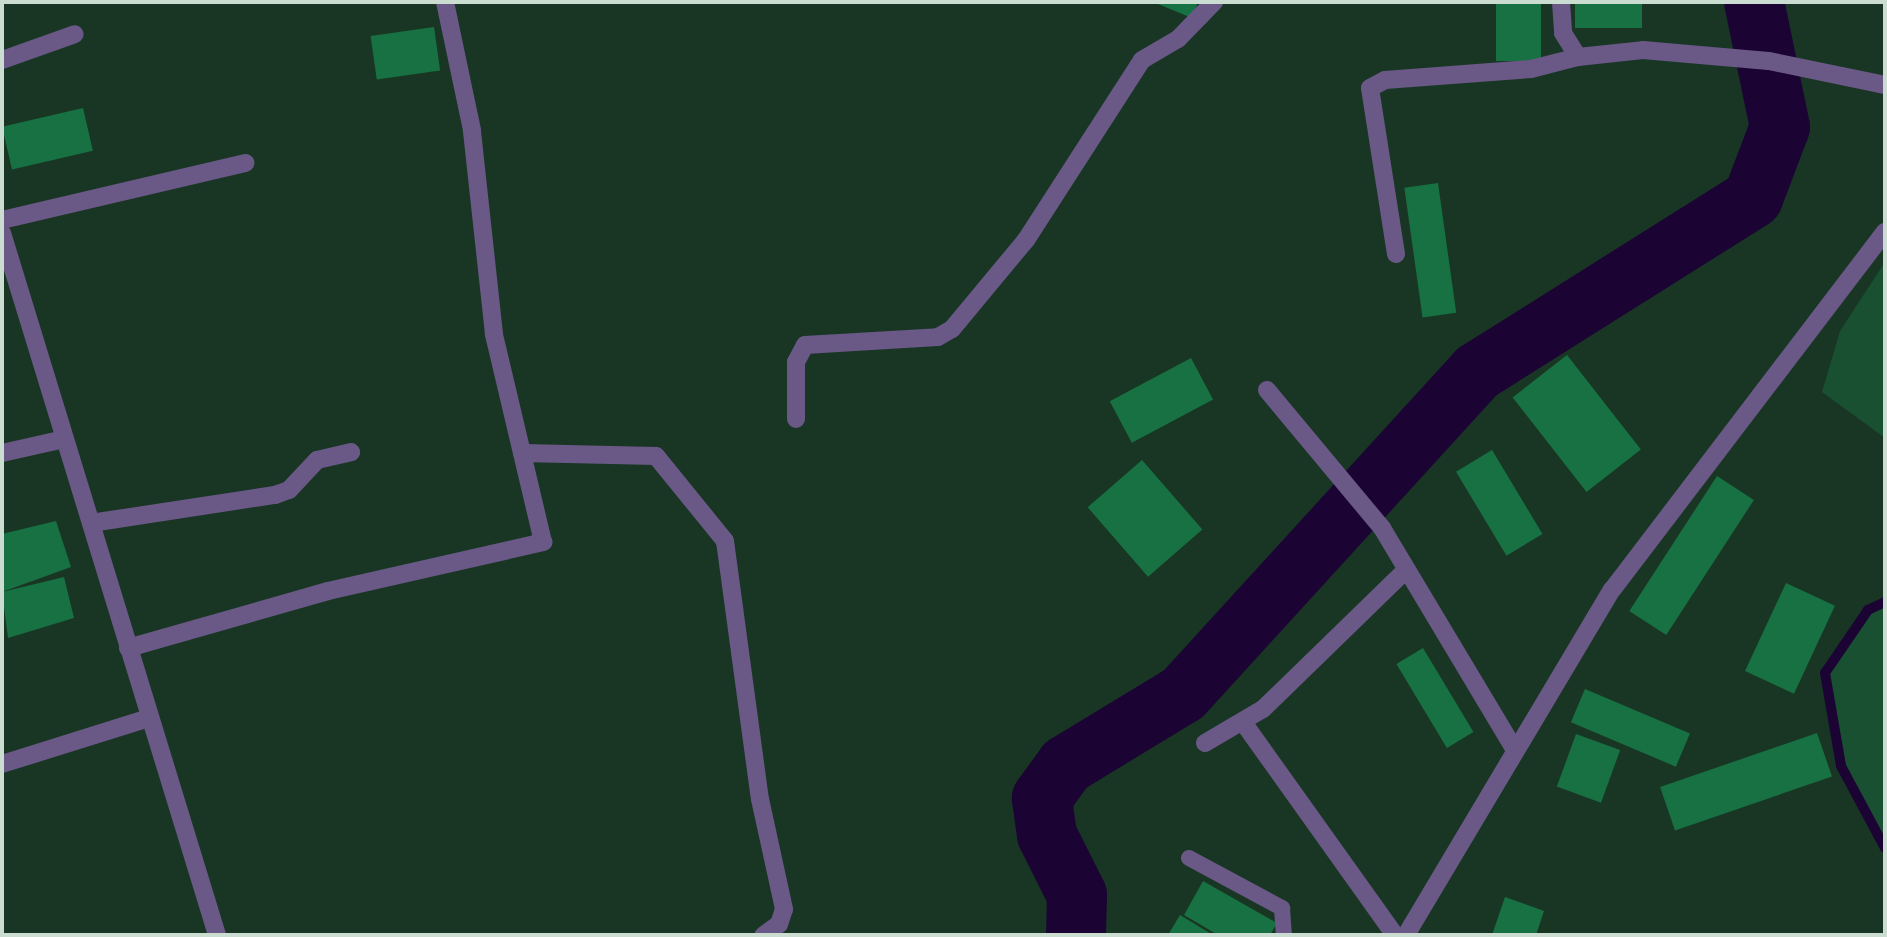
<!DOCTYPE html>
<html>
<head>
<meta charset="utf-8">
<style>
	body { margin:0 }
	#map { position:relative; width:1887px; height:937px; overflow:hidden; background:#193624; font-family:Bitter,serif }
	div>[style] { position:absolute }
	.green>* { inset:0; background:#195031 }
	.stream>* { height:10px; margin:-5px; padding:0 5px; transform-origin:5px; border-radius:5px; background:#1b0333 }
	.river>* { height:60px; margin:-30px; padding:0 30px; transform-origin:30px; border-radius:30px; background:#1b0333 }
	.building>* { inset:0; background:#177143; transform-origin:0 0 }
	.lane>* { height:16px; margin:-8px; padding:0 8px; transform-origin:8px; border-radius:8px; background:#6a5887 }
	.street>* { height:18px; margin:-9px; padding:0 9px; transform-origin:9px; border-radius:9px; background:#6a5887 }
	span { translate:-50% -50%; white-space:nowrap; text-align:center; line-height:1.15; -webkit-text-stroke:7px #0e2c1b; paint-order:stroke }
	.frame { position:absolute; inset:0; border:4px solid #cbdcd0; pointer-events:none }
</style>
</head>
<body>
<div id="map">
	<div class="green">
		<div style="clip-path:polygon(1885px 262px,1885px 438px,1822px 392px,1840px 331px)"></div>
		<div style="clip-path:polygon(1885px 597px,1885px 848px,1841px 766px,1825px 673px,1868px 610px)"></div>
	</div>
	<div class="stream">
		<div style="left:1885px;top:602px;width:19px;rotate:155deg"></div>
		<div style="left:1868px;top:610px;width:76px;rotate:124.3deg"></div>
		<div style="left:1825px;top:673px;width:94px;rotate:80.2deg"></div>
		<div style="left:1841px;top:766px;width:93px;rotate:61.8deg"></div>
	</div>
	<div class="river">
		<div style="left:1076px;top:935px;width:40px;rotate:-88.6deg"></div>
		<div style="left:1077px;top:895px;width:67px;rotate:-116.6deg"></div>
		<div style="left:1047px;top:835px;width:37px;rotate:-98deg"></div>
		<div style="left:1042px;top:798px;width:41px;rotate:-54deg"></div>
		<div style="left:1066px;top:765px;width:137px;rotate:-31.3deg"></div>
		<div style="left:1183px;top:694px;width:436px;rotate:-47.6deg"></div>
		<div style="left:1477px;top:372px;width:326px;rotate:-32.2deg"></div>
		<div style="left:1753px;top:198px;width:76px;rotate:-69.2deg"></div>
		<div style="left:1780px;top:127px;width:128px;rotate:-101.7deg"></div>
	</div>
	<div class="building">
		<div style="clip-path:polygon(1153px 2px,1198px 2px,1192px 18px)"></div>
		<div style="left:1496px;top:2px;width:45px;height:59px"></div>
		<div style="left:1575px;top:2px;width:67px;height:26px"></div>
		<div style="left:434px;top:27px;width:44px;height:64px;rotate:82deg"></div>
		<div style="left:83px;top:108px;width:44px;height:83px;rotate:77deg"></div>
		<div style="left:1438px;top:183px;width:131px;height:34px;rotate:82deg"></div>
		<div style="left:1567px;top:355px;width:120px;height:69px;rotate:52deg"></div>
		<div style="left:1191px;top:358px;width:47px;height:92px;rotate:62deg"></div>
		<div style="left:1492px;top:450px;width:98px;height:42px;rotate:59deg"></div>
		<div style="left:1142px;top:460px;width:92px;height:72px;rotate:49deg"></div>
		<div style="left:1717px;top:476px;width:44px;height:161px;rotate:33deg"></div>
		<div style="clip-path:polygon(56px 521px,71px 567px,2px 592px,2px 534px)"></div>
		<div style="clip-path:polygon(64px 577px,74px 618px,8px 638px,2px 592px)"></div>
		<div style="left:1786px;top:583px;width:54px;height:97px;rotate:25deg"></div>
		<div style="left:1423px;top:648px;width:98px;height:31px;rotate:59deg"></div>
		<div style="left:1585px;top:689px;width:114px;height:36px;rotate:23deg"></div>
		<div style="left:1817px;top:733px;width:46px;height:166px;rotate:71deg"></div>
		<div style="left:1576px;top:734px;width:47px;height:56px;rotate:20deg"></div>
		<div style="clip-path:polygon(1203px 881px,1277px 923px,1270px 935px,1218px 935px,1184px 915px)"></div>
		<div style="clip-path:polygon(1505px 897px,1544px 911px,1536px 935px,1492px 935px)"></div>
		<div style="clip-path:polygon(1180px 915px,1213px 935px,1168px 935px)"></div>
	</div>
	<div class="lane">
		<div style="left:1189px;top:858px;width:106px;rotate:28.3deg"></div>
		<div style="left:1282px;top:908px;width:27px;rotate:86deg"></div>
	</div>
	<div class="street">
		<div style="left:1561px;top:2px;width:31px;rotate:86deg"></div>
		<div style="left:1563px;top:33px;width:28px;rotate:58deg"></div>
		<div style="left:1578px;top:57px;width:65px;rotate:-6.1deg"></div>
		<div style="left:1643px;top:50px;width:126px;rotate:5deg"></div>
		<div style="left:1769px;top:61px;width:118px;rotate:11.7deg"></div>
		<div style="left:2px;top:60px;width:77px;rotate:-19.6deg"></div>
		<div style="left:2px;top:220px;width:250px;rotate:-13.2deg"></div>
		<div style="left:2px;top:233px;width:734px;rotate:72.97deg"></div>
		<div style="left:1396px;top:254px;width:168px;rotate:-98.9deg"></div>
		<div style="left:1370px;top:88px;width:17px;rotate:-28deg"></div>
		<div style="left:1385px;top:80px;width:146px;rotate:-4.3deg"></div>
		<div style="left:1531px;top:69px;width:49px;rotate:-14.3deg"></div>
		<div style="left:1267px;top:390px;width:180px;rotate:50.2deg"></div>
		<div style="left:1382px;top:528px;width:259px;rotate:59.1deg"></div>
		<div style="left:796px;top:419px;width:57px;rotate:-90deg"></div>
		<div style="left:796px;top:362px;width:19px;rotate:-62deg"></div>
		<div style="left:805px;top:345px;width:133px;rotate:-3.4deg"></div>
		<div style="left:938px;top:337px;width:16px;rotate:-30deg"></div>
		<div style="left:952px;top:329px;width:116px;rotate:-50.3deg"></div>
		<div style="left:1026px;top:240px;width:214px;rotate:-57.2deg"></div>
		<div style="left:1142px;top:60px;width:42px;rotate:-30.3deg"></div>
		<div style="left:1178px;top:39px;width:52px;rotate:-45.8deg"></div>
		<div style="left:2px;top:453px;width:64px;rotate:-12.7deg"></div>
		<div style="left:522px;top:453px;width:134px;rotate:1.3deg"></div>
		<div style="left:656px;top:456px;width:109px;rotate:50.9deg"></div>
		<div style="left:725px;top:541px;width:260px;rotate:82.3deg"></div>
		<div style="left:760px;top:799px;width:113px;rotate:77.7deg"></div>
		<div style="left:784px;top:909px;width:16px;rotate:108deg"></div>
		<div style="left:779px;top:924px;width:19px;rotate:144deg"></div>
		<div style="left:91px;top:523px;width:186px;rotate:-8.7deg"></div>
		<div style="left:275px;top:495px;width:15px;rotate:-20deg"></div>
		<div style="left:289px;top:490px;width:41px;rotate:-47deg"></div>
		<div style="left:317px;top:460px;width:35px;rotate:-13deg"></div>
		<div style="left:128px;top:648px;width:208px;rotate:-15.9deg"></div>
		<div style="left:328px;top:591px;width:221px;rotate:-12.8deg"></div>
		<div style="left:543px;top:542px;width:214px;rotate:-103.3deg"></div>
		<div style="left:494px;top:334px;width:205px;rotate:-96.2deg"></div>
		<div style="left:472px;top:130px;width:131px;rotate:-101.9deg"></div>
		<div style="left:1245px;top:725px;width:258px;rotate:54.5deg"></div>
		<div style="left:1205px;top:743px;width:67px;rotate:-30.4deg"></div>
		<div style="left:1263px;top:709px;width:197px;rotate:-44.2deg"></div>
		<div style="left:2px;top:764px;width:151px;rotate:-17.4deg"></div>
		<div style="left:1406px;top:935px;width:402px;rotate:-59.2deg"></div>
		<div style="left:1612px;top:590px;width:450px;rotate:-52.7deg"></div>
	</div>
	<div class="frame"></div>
</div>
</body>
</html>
